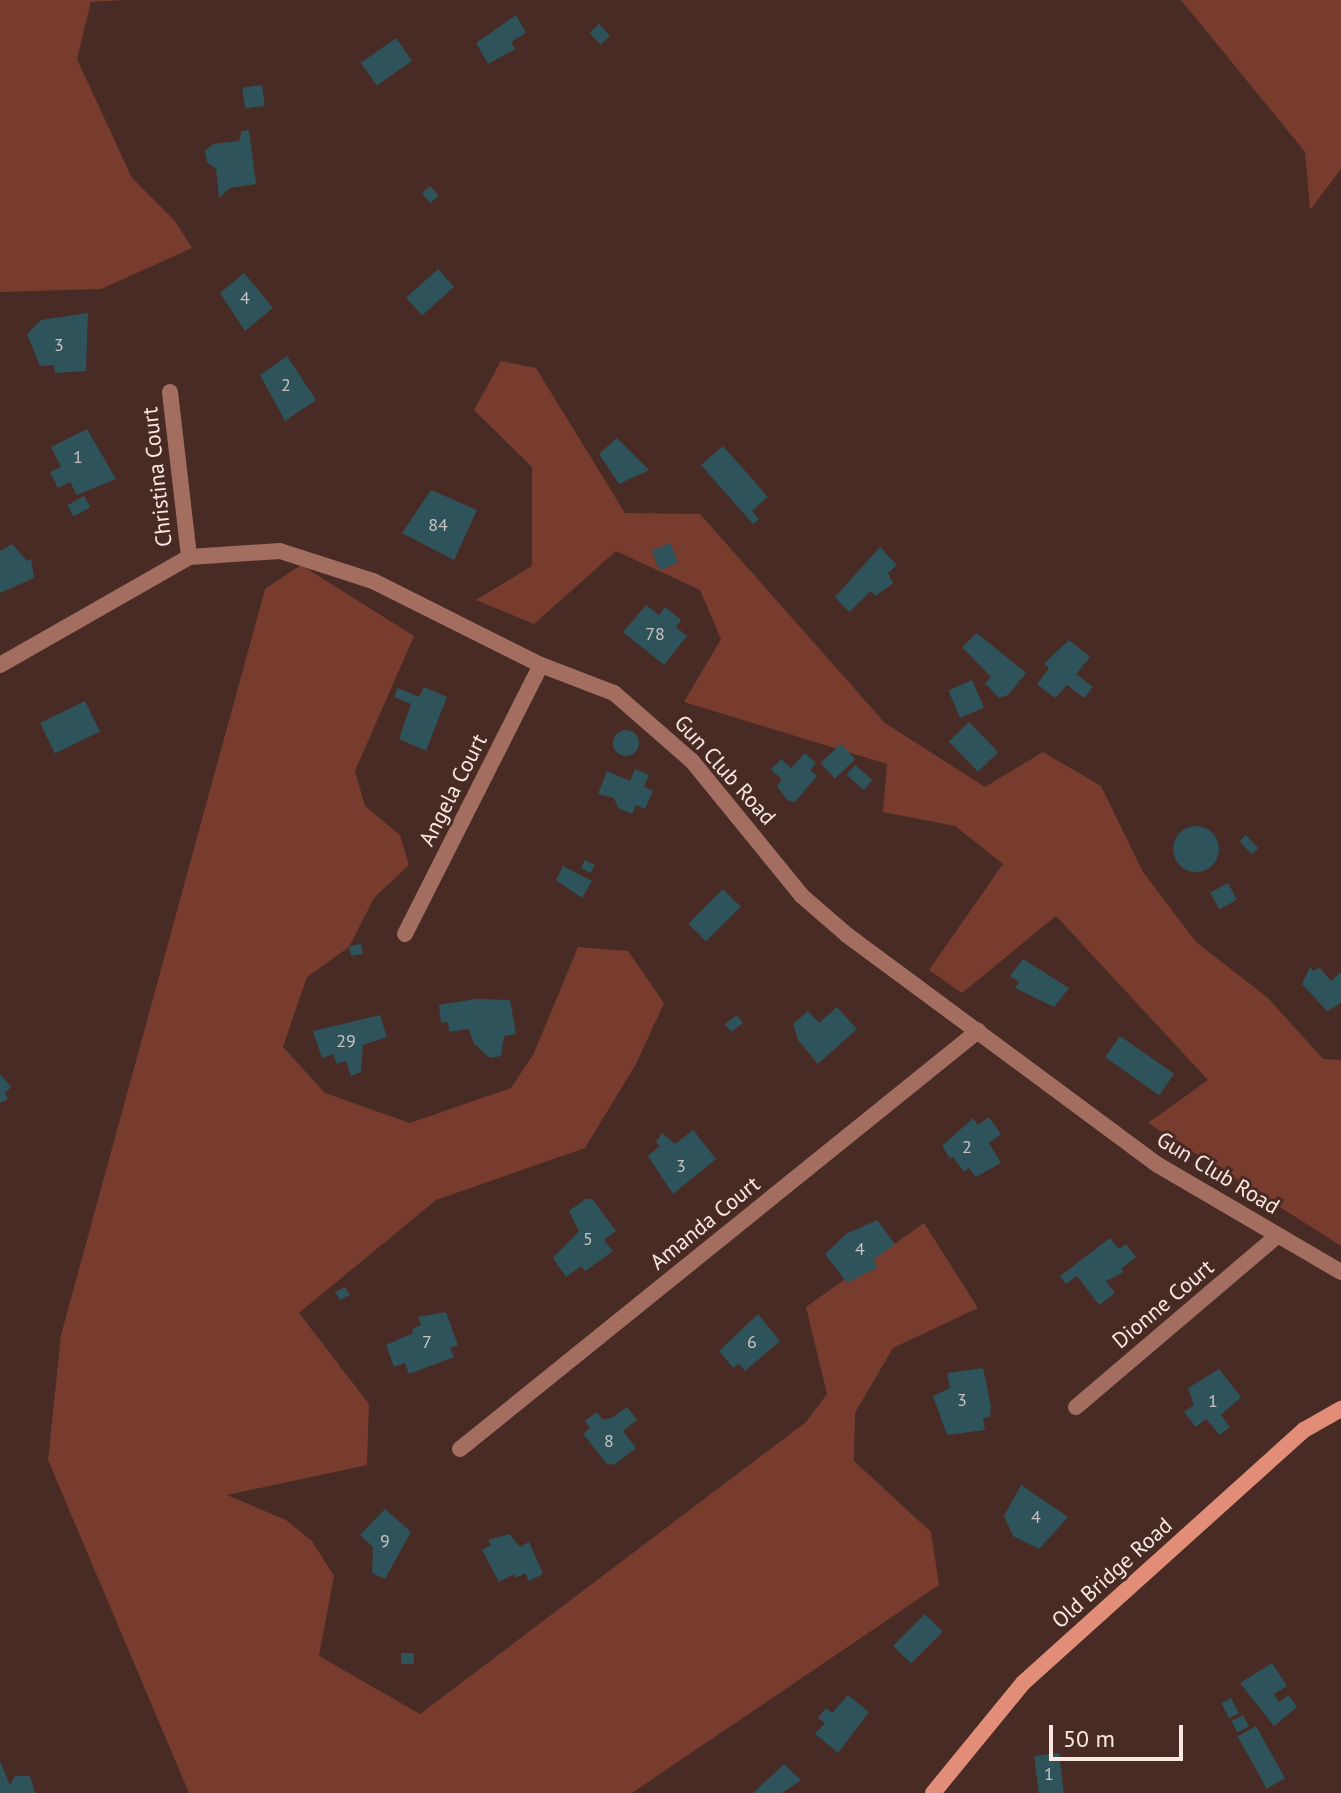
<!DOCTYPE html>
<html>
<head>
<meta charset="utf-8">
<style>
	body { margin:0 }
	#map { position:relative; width:1341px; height:1793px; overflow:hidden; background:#472b24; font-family:"PT Sans",sans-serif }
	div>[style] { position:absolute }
	.green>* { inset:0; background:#773c2d }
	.building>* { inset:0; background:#2f535b; transform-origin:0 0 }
	.round { border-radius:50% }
	.street>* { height:16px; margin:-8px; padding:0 8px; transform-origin:8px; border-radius:8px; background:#a36e60 }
	.secondary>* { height:16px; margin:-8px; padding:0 8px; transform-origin:8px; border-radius:8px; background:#e18d77 }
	span { translate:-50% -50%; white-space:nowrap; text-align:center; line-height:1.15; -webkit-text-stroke:6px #472b24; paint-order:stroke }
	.number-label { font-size:18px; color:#c8c3c1 }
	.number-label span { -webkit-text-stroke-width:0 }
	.street-label { font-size:22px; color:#fbe8e3 }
	.scale { position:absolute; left:1049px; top:1725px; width:134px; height:36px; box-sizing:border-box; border:4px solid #fbe8e3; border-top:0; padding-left:10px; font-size:24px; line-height:28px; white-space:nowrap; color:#fbe8e3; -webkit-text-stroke:6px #472b24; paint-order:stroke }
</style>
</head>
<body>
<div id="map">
	<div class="green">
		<div style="clip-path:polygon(0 0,124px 0,91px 2px,77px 59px,132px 178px,175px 221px,192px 248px,101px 289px,0 292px)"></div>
		<div style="clip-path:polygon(1181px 0,1341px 0,1341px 169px,1310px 210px,1305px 152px)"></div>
		<div style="clip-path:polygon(501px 361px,536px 368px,625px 513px,700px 514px,885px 723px,985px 787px,1043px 752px,1101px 786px,1143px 872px,1196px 942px,1268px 998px,1323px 1059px,1341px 1060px,1341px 1246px,1148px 1123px,1208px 1080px,1056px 916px,962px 993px,929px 970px,1003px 864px,955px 826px,883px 812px,887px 764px,684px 702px,721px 639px,700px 590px,616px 551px,534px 624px,476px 600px,532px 566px,532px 467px,474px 410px)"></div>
		<div style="clip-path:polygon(301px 565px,414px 636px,355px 771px,365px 806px,400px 835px,409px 865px,374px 898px,349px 947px,307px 977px,283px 1047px,325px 1093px,410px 1123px,511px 1088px,534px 1053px,578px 947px,628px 951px,664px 1003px,636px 1064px,585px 1148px,436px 1200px,299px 1313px,369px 1404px,367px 1465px,227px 1495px,286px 1520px,312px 1541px,334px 1576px,319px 1656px,420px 1714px,806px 1422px,827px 1394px,806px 1307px,924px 1223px,978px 1308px,893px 1348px,855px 1413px,854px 1461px,931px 1532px,939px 1585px,632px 1793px,189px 1793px,48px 1460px,61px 1335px,265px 589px)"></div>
	</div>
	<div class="building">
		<div style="clip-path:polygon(516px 15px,526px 33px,511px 42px,515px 49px,488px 64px,476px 43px)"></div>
		<div style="left:599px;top:24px;width:16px;height:13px;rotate:47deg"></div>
		<div style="left:396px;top:38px;width:28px;height:43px;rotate:55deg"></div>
		<div style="left:262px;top:85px;width:21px;height:20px;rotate:82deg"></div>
		<div style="clip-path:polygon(249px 130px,256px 184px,230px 188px,219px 198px,216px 169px,207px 162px,205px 151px,213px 144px,239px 141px,242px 131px)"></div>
		<div style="left:430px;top:186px;width:13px;height:11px;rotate:48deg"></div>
		<div style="left:438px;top:269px;width:24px;height:43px;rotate:48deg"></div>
		<div style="clip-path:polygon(244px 273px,273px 308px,245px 331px,220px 293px)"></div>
		<div style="clip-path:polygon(88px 313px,86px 371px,55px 373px,54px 365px,40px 366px,27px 334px,41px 320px)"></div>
		<div style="clip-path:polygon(287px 356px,316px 400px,285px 421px,260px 375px)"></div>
		<div style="clip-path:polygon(87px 429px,116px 479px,77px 495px,70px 482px,58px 488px,50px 472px,61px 467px,51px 447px)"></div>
		<div style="clip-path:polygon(617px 438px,649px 470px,619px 484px,599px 454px)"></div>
		<div style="clip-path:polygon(723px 446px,768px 497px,752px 511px,759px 519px,753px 524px,701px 465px)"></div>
		<div style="clip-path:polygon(431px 490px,477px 510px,454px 560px,402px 533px)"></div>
		<div style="left:84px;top:496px;width:13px;height:19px;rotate:61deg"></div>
		<div style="left:670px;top:543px;width:21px;height:20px;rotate:67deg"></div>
		<div style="clip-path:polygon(12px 544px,27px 561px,31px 559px,34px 578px,0 593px,0 551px)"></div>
		<div style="clip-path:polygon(880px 547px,897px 565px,888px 573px,893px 583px,876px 596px,871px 591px,849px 612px,835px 597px)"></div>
		<div style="clip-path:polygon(646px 605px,659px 615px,665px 607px,681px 620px,676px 627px,687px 636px,664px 665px,623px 632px)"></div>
		<div style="clip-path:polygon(977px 633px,1026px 673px,1008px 695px,999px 698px,985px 683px,991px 677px,962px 647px)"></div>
		<div style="clip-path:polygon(1069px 640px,1090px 657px,1076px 674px,1093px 687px,1084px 698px,1067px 685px,1055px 698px,1037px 684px,1049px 668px,1044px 664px)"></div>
		<div style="left:972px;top:680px;width:30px;height:26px;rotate:66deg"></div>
		<div style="clip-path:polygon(424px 687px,447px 697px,426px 751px,399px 739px,411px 704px,394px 697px,398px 688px,419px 697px)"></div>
		<div style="left:85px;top:701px;width:34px;height:50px;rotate:64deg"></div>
		<div style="left:969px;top:722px;width:42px;height:28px;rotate:46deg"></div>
		<div class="round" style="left:613px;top:730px;width:26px;height:26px"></div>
		<div style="left:841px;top:744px;width:21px;height:28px;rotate:47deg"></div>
		<div style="clip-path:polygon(805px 753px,816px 763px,810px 770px,817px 776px,795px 802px,787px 800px,777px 786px,782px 779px,771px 770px,781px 759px,791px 768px)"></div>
		<div style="left:855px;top:765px;width:23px;height:13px;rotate:41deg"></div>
		<div style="clip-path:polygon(635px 769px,649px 775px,644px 787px,653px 791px,645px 809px,636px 805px,632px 814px,618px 808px,614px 798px,598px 794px,607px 771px,630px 781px)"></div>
		<div class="round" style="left:1173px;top:826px;width:46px;height:46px"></div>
		<div style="left:1246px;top:835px;width:18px;height:9px;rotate:47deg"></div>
		<div style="left:585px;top:860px;width:11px;height:9px;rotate:27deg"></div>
		<div style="clip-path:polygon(563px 866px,592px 881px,582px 898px,556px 880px)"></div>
		<div style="left:1228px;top:883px;width:19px;height:20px;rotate:62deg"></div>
		<div style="left:723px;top:889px;width:25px;height:49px;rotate:45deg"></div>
		<div style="left:361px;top:944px;width:10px;height:12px;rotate:79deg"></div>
		<div style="clip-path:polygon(1023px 959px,1069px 988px,1054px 1007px,1015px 988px,1019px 982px,1010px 976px)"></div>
		<div style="clip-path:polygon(1310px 967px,1314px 971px,1319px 967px,1331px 981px,1341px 972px,1341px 1003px,1327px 1011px,1302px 984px)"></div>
		<div style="clip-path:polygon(476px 999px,510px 1000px,516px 1034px,504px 1036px,501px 1056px,490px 1058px,474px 1044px,469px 1029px,449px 1032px,448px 1022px,441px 1023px,439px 1005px)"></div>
		<div style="clip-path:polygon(837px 1007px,857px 1029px,818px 1064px,798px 1040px,793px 1024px,808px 1011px,819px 1023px)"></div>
		<div style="clip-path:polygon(380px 1015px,387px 1037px,363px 1045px,361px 1072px,351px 1076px,346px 1061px,337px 1064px,333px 1054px,322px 1058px,313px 1031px)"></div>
		<div style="left:737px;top:1015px;width:10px;height:15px;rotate:53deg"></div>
		<div style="left:1120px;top:1036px;width:66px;height:26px;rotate:35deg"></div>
		<div style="clip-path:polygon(0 1074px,11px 1087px,5px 1093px,8px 1099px,0 1103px)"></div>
		<div style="clip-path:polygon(989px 1117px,1001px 1134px,989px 1143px,1001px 1163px,976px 1177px,969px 1168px,964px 1172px,953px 1157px,950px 1159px,942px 1146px,973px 1118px,978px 1125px)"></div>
		<div style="clip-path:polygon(693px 1130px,716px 1159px,673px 1194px,648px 1156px,660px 1146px,656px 1142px,662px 1133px,675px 1144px)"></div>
		<div style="clip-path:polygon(586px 1199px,592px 1199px,616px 1231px,604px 1240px,613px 1251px,585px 1271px,581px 1266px,566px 1277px,553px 1258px,579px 1231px,569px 1211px)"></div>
		<div style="clip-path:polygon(877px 1220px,895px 1244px,873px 1260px,878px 1267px,847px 1283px,825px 1254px,846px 1234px)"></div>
		<div style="clip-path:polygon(1110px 1238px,1119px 1249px,1126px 1244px,1136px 1257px,1121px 1269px,1124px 1272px,1106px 1281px,1115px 1293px,1099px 1305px,1077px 1276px,1066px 1284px,1060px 1276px)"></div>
		<div style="clip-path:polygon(345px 1287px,350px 1295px,340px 1300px,335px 1292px)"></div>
		<div style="clip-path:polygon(446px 1312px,458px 1345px,450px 1348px,454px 1357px,409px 1374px,405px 1363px,394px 1367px,386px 1345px,413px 1333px,412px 1329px,421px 1325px,418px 1317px)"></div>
		<div style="clip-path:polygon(758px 1314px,780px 1341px,745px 1371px,739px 1364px,733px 1368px,719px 1351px)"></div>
		<div style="clip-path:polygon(983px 1368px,991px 1406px,990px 1417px,983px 1418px,985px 1430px,947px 1435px,933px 1396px,950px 1388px,947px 1373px)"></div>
		<div style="clip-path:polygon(1219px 1369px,1241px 1397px,1221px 1415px,1230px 1427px,1220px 1435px,1206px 1419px,1196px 1427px,1184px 1412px,1194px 1405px,1188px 1388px)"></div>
		<div style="clip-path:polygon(627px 1407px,637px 1420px,623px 1431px,636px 1448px,614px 1465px,606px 1463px,583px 1434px,590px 1428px,585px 1421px,597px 1412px,603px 1420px,613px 1417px)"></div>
		<div style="clip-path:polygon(1021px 1485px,1068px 1517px,1039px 1549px,1013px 1536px,1004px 1516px)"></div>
		<div style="clip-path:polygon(385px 1509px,411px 1532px,385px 1579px,372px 1573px,373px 1547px,360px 1535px)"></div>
		<div style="clip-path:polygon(509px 1534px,520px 1547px,529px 1542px,543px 1574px,529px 1581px,525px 1573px,516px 1578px,514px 1574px,499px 1582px,482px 1550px,491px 1545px,488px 1540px)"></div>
		<div style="left:925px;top:1614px;width:25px;height:45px;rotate:45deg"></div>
		<div style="left:414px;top:1653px;width:11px;height:13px;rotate:90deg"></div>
		<div style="clip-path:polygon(1272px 1663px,1287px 1686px,1274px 1694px,1279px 1702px,1289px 1695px,1297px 1707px,1274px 1726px,1240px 1683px)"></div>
		<div style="clip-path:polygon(848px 1695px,869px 1712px,838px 1753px,815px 1734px,825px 1723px,818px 1718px,826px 1708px,832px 1713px)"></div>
		<div style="left:1231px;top:1698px;width:17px;height:11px;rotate:62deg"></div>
		<div style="left:1243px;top:1715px;width:13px;height:13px;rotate:63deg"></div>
		<div style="left:1256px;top:1726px;width:60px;height:21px;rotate:61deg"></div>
		<div style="left:1059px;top:1753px;width:40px;height:25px;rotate:83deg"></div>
		<div style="clip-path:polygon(0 1761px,10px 1785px,15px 1776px,30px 1776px,35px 1793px,0 1793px)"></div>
		<div style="clip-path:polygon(784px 1764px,801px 1780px,782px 1793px,753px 1793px)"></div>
	</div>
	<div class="street">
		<div style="left:170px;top:392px;width:166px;rotate:83.4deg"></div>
		<div style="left:0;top:665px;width:218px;rotate:-29.7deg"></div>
		<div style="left:189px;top:557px;width:91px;rotate:-3.8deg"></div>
		<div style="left:280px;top:551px;width:98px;rotate:17.9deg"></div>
		<div style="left:373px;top:581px;width:188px;rotate:26.6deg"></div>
		<div style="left:541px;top:665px;width:78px;rotate:21deg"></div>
		<div style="left:614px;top:693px;width:103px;rotate:41.1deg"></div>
		<div style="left:692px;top:761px;width:174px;rotate:50.8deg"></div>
		<div style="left:802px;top:896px;width:60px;rotate:40.9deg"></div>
		<div style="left:847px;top:935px;width:387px;rotate:36.5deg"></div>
		<div style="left:1158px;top:1165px;width:212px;rotate:30.3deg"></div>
		<div style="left:405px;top:934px;width:301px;rotate:-63.2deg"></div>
		<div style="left:1076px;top:1407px;width:265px;rotate:-40.4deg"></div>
		<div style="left:460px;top:1449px;width:666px;rotate:-38.9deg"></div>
	</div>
	<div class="secondary">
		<div style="left:933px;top:1793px;width:142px;rotate:-50.7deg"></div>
		<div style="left:1023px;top:1683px;width:378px;rotate:-42deg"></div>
		<div style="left:1304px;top:1430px;width:43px;rotate:-29.6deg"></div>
	</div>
	<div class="number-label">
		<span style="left:245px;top:298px">4</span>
		<span style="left:59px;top:345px">3</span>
		<span style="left:286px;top:385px">2</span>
		<span style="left:78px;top:457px">1</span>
		<span style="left:438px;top:525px">84</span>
		<span style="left:655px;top:634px">78</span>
		<span style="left:346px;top:1041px">29</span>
		<span style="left:967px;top:1147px">2</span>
		<span style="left:681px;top:1166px">3</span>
		<span style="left:588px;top:1239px">5</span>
		<span style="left:860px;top:1249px">4</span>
		<span style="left:427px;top:1342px">7</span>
		<span style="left:752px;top:1342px">6</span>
		<span style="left:962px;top:1400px">3</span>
		<span style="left:1213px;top:1401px">1</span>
		<span style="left:609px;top:1441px">8</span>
		<span style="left:1036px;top:1517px">4</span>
		<span style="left:385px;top:1541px">9</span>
		<span style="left:1049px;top:1774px">1</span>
	</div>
	<div class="street-label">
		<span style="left:157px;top:477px;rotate:-96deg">Christina Court</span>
		<span style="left:725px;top:770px;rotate:48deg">Gun Club Road</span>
		<span style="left:453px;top:790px;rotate:-63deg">Angela Court</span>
		<span style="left:1218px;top:1173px;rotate:31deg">Gun Club Road</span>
		<span style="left:705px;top:1223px;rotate:-39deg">Amanda Court</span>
		<span style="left:1163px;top:1304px;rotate:-40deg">Dionne Court</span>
		<span style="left:1112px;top:1573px;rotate:-42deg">Old Bridge Road</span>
	</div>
	<div class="scale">50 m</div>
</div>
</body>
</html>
